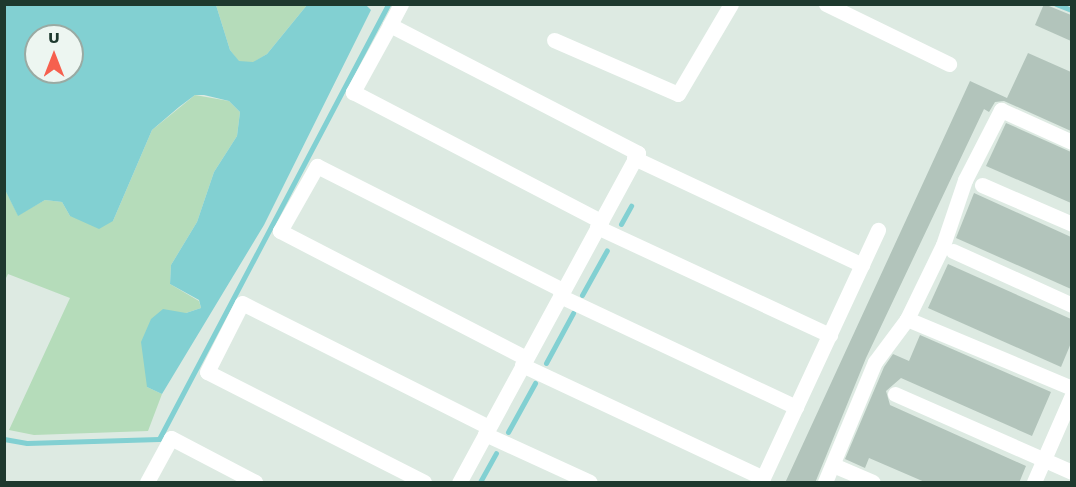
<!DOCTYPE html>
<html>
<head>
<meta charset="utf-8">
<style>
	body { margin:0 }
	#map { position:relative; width:1076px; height:487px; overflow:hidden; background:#ddeae2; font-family:"Work Sans",sans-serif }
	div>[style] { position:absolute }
	.green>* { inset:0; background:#b5dcba }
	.water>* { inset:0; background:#82d0d2 }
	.stream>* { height:5px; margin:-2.5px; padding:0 2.5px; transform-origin:2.5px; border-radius:2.5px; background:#82d0d2 }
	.building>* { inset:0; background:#b2c4bb }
	.minor>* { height:15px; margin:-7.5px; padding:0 7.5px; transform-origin:7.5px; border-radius:7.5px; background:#fff }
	span { translate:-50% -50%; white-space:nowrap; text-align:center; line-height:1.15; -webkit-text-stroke:5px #edf6f1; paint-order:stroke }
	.frame { position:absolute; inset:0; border:6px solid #1e392e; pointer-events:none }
	.north { position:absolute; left:24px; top:24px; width:60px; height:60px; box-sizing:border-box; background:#edf6f1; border:2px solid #9aaaa3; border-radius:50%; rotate:0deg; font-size:16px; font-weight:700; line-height:24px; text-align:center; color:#1e392e }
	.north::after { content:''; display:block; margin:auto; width:21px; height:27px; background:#f6604e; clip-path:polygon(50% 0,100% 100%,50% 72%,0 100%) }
</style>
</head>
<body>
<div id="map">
	<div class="green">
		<div style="clip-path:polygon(216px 5px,307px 5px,267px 54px,254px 62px,239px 62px,230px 50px)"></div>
		<div style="clip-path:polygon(195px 95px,229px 101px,240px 112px,237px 136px,214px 172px,197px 222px,171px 265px,170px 284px,199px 301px,201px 308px,186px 313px,147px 387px,162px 394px,148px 431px,34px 435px,9px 430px,70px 298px,8px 274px,5px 280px,5px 190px,18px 215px,45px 200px,62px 202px,70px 216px,113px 221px,152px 130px)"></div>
	</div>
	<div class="water">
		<div style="clip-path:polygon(evenodd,5px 4px,216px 5px,230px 50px,239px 61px,253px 62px,267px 54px,307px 5px,366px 5px,371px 10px,264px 225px,162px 394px,147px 387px,141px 342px,151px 319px,163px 309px,186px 313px,201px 308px,199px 300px,170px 284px,171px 265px,197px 222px,214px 172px,237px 136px,240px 112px,229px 101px,204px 95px,195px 95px,179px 107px,152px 130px,113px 221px,99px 229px,70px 216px,62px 202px,45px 200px,18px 216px,5px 190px,5px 4px,36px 36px,72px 36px,72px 72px,36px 72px,36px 36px)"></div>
	</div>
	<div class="stream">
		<div style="left:1056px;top:4px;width:17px;rotate:21deg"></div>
		<div style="left:621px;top:224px;width:21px;rotate:-61deg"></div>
		<div style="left:582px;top:295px;width:51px;rotate:-60.9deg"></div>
		<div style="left:546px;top:363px;width:57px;rotate:-61.6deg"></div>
		<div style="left:508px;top:432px;width:56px;rotate:-61.1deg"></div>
		<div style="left:4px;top:439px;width:23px;rotate:10deg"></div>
		<div style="left:27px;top:443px;width:132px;rotate:-1.7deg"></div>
		<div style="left:159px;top:439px;width:492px;rotate:-62.2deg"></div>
		<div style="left:480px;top:482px;width:33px;rotate:-61deg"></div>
	</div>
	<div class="building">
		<div style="clip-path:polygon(1044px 4px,1071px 15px,1071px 41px,1035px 25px)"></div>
		<div style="clip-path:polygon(1028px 53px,1071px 72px,1071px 131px,1004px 101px,995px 102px,989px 112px,984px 109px,866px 358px,815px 483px,785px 483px,970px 81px,1007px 98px)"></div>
		<div style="clip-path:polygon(1006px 123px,1071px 152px,1071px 203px,986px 166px)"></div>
		<div style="clip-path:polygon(974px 193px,1071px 237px,1071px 289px,956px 238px)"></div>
		<div style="clip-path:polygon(948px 264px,1071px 319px,1071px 343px,1061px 367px,928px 308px)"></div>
		<div style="clip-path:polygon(920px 335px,1051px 392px,1032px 436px,901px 378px,886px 391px,890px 405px,1026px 466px,1019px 483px,927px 483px,869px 458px,865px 468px,845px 459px,884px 367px,893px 354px,909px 361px)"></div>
	</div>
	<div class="minor">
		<div style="left:401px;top:4px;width:24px;rotate:118deg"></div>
		<div style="left:390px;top:25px;width:279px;rotate:27.3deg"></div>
		<div style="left:638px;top:153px;width:375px;rotate:118.5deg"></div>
		<div style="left:826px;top:4px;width:137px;rotate:26deg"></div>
		<div style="left:390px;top:25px;width:77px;rotate:118.9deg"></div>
		<div style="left:353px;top:92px;width:280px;rotate:27.5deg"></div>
		<div style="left:554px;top:40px;width:135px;rotate:23.5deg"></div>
		<div style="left:678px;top:94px;width:104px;rotate:-59.5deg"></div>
		<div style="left:634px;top:158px;width:252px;rotate:25.1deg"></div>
		<div style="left:982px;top:185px;width:98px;rotate:23.4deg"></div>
		<div style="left:597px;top:227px;width:257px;rotate:24.9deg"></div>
		<div style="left:953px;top:251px;width:131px;rotate:24.4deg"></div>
		<div style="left:560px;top:296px;width:261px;rotate:25.2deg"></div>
		<div style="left:907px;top:319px;width:179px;rotate:22.7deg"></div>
		<div style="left:526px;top:358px;width:277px;rotate:-152.7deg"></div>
		<div style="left:280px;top:231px;width:75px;rotate:-60.4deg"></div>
		<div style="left:317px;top:166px;width:275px;rotate:26.8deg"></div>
		<div style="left:522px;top:365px;width:266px;rotate:25.1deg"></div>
		<div style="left:895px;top:394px;width:193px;rotate:23.8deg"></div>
		<div style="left:485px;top:434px;width:115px;rotate:24.6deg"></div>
		<div style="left:833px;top:465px;width:43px;rotate:23deg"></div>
		<div style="left:147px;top:482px;width:50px;rotate:-61.4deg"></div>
		<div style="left:171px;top:438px;width:95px;rotate:27.6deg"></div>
		<div style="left:424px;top:482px;width:243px;rotate:-153.1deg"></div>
		<div style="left:207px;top:372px;width:77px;rotate:-63.1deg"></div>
		<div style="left:242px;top:303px;width:276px;rotate:26.7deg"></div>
		<div style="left:761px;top:482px;width:278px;rotate:-65.1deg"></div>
		<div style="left:825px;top:482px;width:130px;rotate:-67.4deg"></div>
		<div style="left:875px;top:362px;width:54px;rotate:-53.3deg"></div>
		<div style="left:907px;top:319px;width:82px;rotate:-64.1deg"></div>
		<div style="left:943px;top:245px;width:69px;rotate:-71.3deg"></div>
		<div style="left:965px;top:180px;width:79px;rotate:-62.8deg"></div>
		<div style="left:1001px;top:110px;width:78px;rotate:24.3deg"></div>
		<div style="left:1034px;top:482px;width:95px;rotate:-66.4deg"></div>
	</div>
	<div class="frame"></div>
	<div class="north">U</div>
</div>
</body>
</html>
